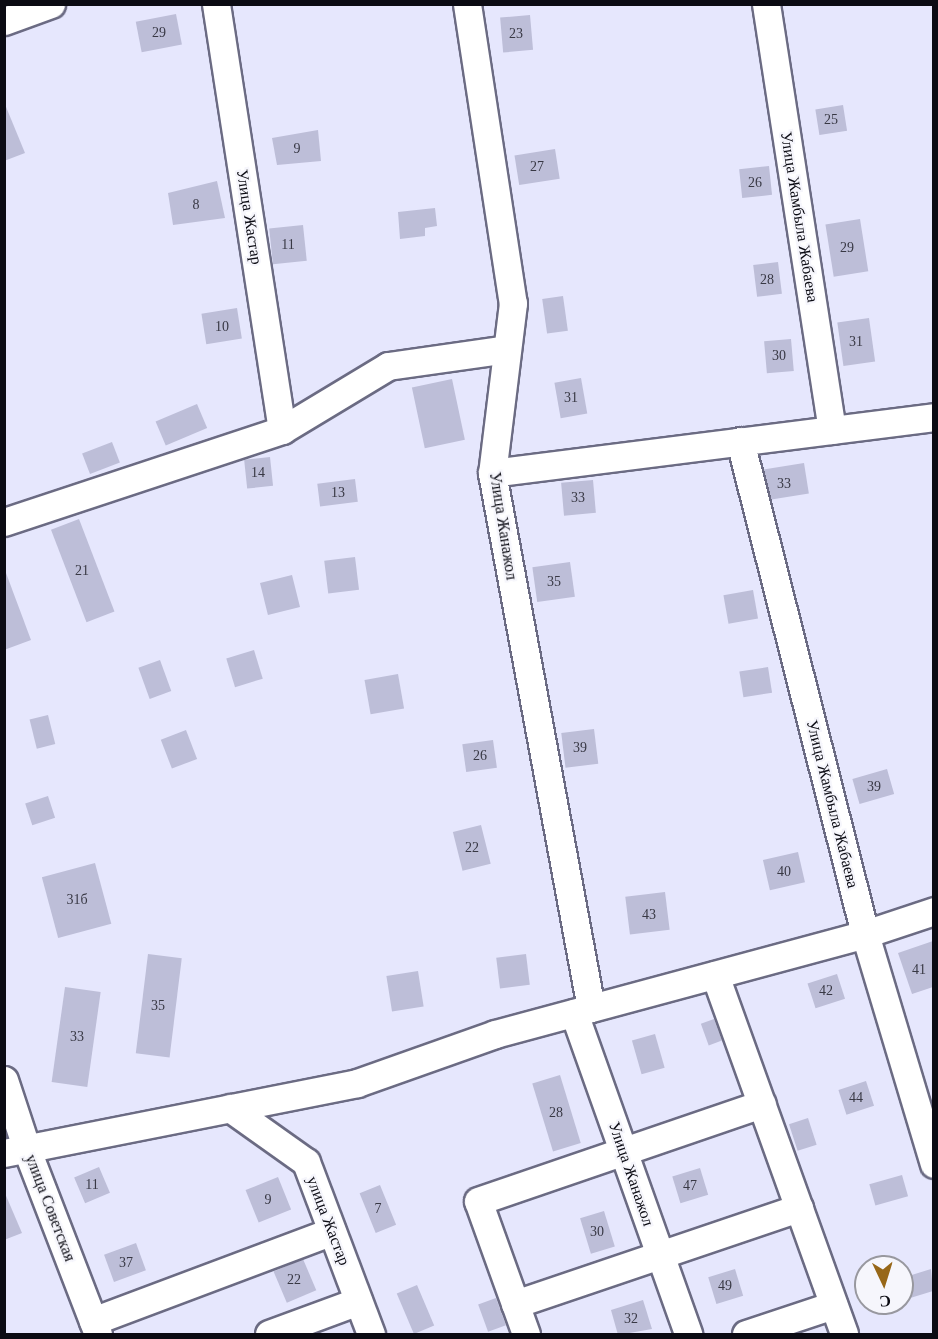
<!DOCTYPE html>
<html>
<head>
<meta charset="utf-8">
<style>
	body { margin:0 }
	#map { position:relative; width:938px; height:1339px; overflow:hidden; background:#e6e7fd; font-family:Georgia,serif }
	div>[style] { position:absolute }
	.building>* { inset:0; background:#bdbed8; transform-origin:0 0 }
	.roads { filter:drop-shadow(2px 0 #6b6b83) drop-shadow(-2px 0 #6b6b83) drop-shadow(0 2px #6b6b83) drop-shadow(0 -2px #6b6b83) }
	.minor>* { height:27px; margin:-13.5px; padding:0 13.5px; transform-origin:13.5px; border-radius:13.5px; background:#fff }
	span { translate:-50% -50%; white-space:nowrap; text-align:center; line-height:1.15; -webkit-text-stroke:4.5px #f6f6fc; paint-order:stroke }
	.number-label { font-size:14px; color:#383844 }
	.number-label span { -webkit-text-stroke-width:0 }
	.street-label { font-size:16px; color:#0b0b13 }
	.frame { position:absolute; inset:0; border:6px solid #0b0b13; pointer-events:none }
	.north { position:absolute; left:854px; top:1255px; width:60px; height:60px; box-sizing:border-box; background:#f6f6fc; border:2px solid #98989f; border-radius:50%; rotate:176deg; font-size:16px; font-weight:700; line-height:24px; text-align:center; color:#0b0b13 }
	.north::after { content:''; display:block; margin:auto; width:21px; height:27px; background:#976718; clip-path:polygon(50% 0,100% 100%,50% 72%,0 100%) }
</style>
</head>
<body>
<div id="map">
	<div class="building">
		<div style="left:176px;top:14px;width:31px;height:41px;rotate:79deg"></div>
		<div style="left:530px;top:15px;width:35px;height:30px;rotate:85deg"></div>
		<div style="clip-path:polygon(4px 102px,25px 153px,4px 161px)"></div>
		<div style="left:843px;top:105px;width:26px;height:28px;rotate:81deg"></div>
		<div style="clip-path:polygon(318px 130px,321px 161px,277px 165px,272px 138px)"></div>
		<div style="left:555px;top:149px;width:30px;height:41px;rotate:81deg"></div>
		<div style="left:769px;top:166px;width:29px;height:30px;rotate:84deg"></div>
		<div style="clip-path:polygon(217px 181px,225px 218px,173px 225px,168px 193px)"></div>
		<div style="clip-path:polygon(435px 208px,437px 226px,425px 228px,425px 236px,400px 239px,398px 212px)"></div>
		<div style="left:860px;top:219px;width:53px;height:35px;rotate:81deg"></div>
		<div style="left:303px;top:225px;width:36px;height:34px;rotate:84deg"></div>
		<div style="left:778px;top:262px;width:32px;height:25px;rotate:83deg"></div>
		<div style="left:563px;top:296px;width:35px;height:21px;rotate:82deg"></div>
		<div style="left:237px;top:308px;width:31px;height:36px;rotate:81deg"></div>
		<div style="left:869px;top:318px;width:44px;height:32px;rotate:82deg"></div>
		<div style="left:791px;top:339px;width:32px;height:27px;rotate:85deg"></div>
		<div style="left:581px;top:378px;width:36px;height:27px;rotate:80deg"></div>
		<div style="left:452px;top:379px;width:62px;height:41px;rotate:78deg"></div>
		<div style="left:197px;top:404px;width:26px;height:45px;rotate:67deg"></div>
		<div style="left:112px;top:442px;width:22px;height:32px;rotate:69deg"></div>
		<div style="left:270px;top:457px;width:29px;height:26px;rotate:84deg"></div>
		<div style="left:804px;top:463px;width:31px;height:41px;rotate:81deg"></div>
		<div style="left:355px;top:479px;width:23px;height:38px;rotate:83deg"></div>
		<div style="left:593px;top:480px;width:33px;height:32px;rotate:85deg"></div>
		<div style="left:79px;top:519px;width:99px;height:30px;rotate:69deg"></div>
		<div style="left:355px;top:557px;width:33px;height:31px;rotate:83deg"></div>
		<div style="left:570px;top:562px;width:35px;height:38px;rotate:82deg"></div>
		<div style="clip-path:polygon(6px 573px,31px 640px,4px 650px,4px 574px)"></div>
		<div style="left:292px;top:575px;width:33px;height:33px;rotate:76deg"></div>
		<div style="left:753px;top:590px;width:29px;height:30px;rotate:80deg"></div>
		<div style="left:254px;top:650px;width:30px;height:29px;rotate:73deg"></div>
		<div style="left:160px;top:660px;width:33px;height:23px;rotate:70deg"></div>
		<div style="left:768px;top:667px;width:26px;height:29px;rotate:81deg"></div>
		<div style="left:398px;top:674px;width:35px;height:34px;rotate:80deg"></div>
		<div style="left:48px;top:715px;width:30px;height:19px;rotate:76deg"></div>
		<div style="left:594px;top:729px;width:35px;height:33px;rotate:83deg"></div>
		<div style="left:186px;top:730px;width:31px;height:27px;rotate:69deg"></div>
		<div style="left:493px;top:740px;width:28px;height:31px;rotate:82deg"></div>
		<div style="left:887px;top:769px;width:26px;height:36px;rotate:74deg"></div>
		<div style="left:48px;top:796px;width:23px;height:24px;rotate:72deg"></div>
		<div style="left:481px;top:825px;width:40px;height:29px;rotate:76deg"></div>
		<div style="left:798px;top:852px;width:31px;height:36px;rotate:77deg"></div>
		<div style="left:95px;top:863px;width:63px;height:55px;rotate:75deg"></div>
		<div style="left:665px;top:892px;width:38px;height:40px;rotate:83deg"></div>
		<div style="clip-path:polygon(933px 941px,933px 987px,912px 994px,898px 953px)"></div>
		<div style="left:148px;top:954px;width:34px;height:100px;rotate:7deg"></div>
		<div style="left:526px;top:954px;width:31px;height:30px;rotate:83deg"></div>
		<div style="left:418px;top:971px;width:36px;height:32px;rotate:81deg"></div>
		<div style="left:837px;top:974px;width:26px;height:31px;rotate:72deg"></div>
		<div style="left:65px;top:987px;width:36px;height:96px;rotate:8deg"></div>
		<div style="left:714px;top:1019px;width:23px;height:14px;rotate:70deg"></div>
		<div style="left:655px;top:1034px;width:35px;height:24px;rotate:74deg"></div>
		<div style="left:560px;top:1075px;width:71px;height:29px;rotate:73deg"></div>
		<div style="left:866px;top:1081px;width:26px;height:29px;rotate:72deg"></div>
		<div style="left:808px;top:1118px;width:28px;height:20px;rotate:72deg"></div>
		<div style="left:99px;top:1167px;width:28px;height:27px;rotate:67deg"></div>
		<div style="left:700px;top:1168px;width:28px;height:29px;rotate:73deg"></div>
		<div style="left:902px;top:1175px;width:22px;height:34px;rotate:74deg"></div>
		<div style="left:278px;top:1177px;width:35px;height:35px;rotate:68deg"></div>
		<div style="left:380px;top:1185px;width:43px;height:22px;rotate:68deg"></div>
		<div style="clip-path:polygon(4px 1191px,22px 1233px,4px 1240px)"></div>
		<div style="left:604px;top:1211px;width:37px;height:25px;rotate:73deg"></div>
		<div style="left:136px;top:1243px;width:29px;height:34px;rotate:70deg"></div>
		<div style="left:303px;top:1259px;width:34px;height:32px;rotate:67deg"></div>
		<div style="left:735px;top:1269px;width:28px;height:28px;rotate:73deg"></div>
		<div style="clip-path:polygon(931px 1269px,933px 1291px,907px 1299px,902px 1278px)"></div>
		<div style="left:417px;top:1285px;width:44px;height:22px;rotate:67deg"></div>
		<div style="left:496px;top:1298px;width:29px;height:19px;rotate:70deg"></div>
		<div style="clip-path:polygon(643px 1300px,652px 1329px,618px 1335px,611px 1310px)"></div>
	</div>
	<div class="roads">
		<div class="minor">
			<div style="left:216px;top:4px;width:431px;rotate:81.2deg"></div>
			<div style="left:467px;top:4px;width:303px;rotate:81.3deg"></div>
			<div style="left:513px;top:303px;width:171px;rotate:97deg"></div>
			<div style="left:492px;top:473px;width:544px;rotate:79.52deg"></div>
			<div style="left:766px;top:4px;width:431px;rotate:81.2deg"></div>
			<div style="left:4px;top:21px;width:50px;rotate:-19.9deg"></div>
			<div style="left:740px;top:441px;width:509px;rotate:75.77deg"></div>
			<div style="left:865px;top:934px;width:240px;rotate:73.3deg"></div>
			<div style="left:492px;top:473px;width:446px;rotate:-7.2deg"></div>
			<div style="left:4px;top:522px;width:293px;rotate:-18.3deg"></div>
			<div style="left:282px;top:430px;width:124px;rotate:-31.1deg"></div>
			<div style="left:388px;top:366px;width:120px;rotate:-8.1deg"></div>
			<div style="left:715px;top:975px;width:381px;rotate:70.2deg"></div>
			<div style="left:574px;top:1013px;width:341px;rotate:70.4deg"></div>
			<div style="left:4px;top:1080px;width:74px;rotate:71.8deg"></div>
			<div style="left:27px;top:1150px;width:197px;rotate:68.9deg"></div>
			<div style="left:230px;top:1108px;width:93px;rotate:35.4deg"></div>
			<div style="left:306px;top:1162px;width:184px;rotate:69.3deg"></div>
			<div style="left:4px;top:1153px;width:360px;rotate:-11.2deg"></div>
			<div style="left:357px;top:1083px;width:146px;rotate:-19.5deg"></div>
			<div style="left:495px;top:1034px;width:383px;rotate:-15.1deg"></div>
			<div style="left:865px;top:934px;width:73px;rotate:-18.4deg"></div>
			<div style="left:515px;top:1304px;width:300px;rotate:-18.7deg"></div>
			<div style="left:93px;top:1321px;width:255px;rotate:-20.6deg"></div>
			<div style="left:269px;top:1334px;width:95px;rotate:-20.3deg"></div>
			<div style="left:526px;top:1334px;width:141px;rotate:-109.8deg"></div>
			<div style="left:478px;top:1201px;width:300px;rotate:-18.9deg"></div>
			<div style="left:746px;top:1334px;width:92px;rotate:-18.4deg"></div>
		</div>
	</div>
	<div class="number-label">
		<span style="left:159px;top:33px">29</span>
		<span style="left:516px;top:34px">23</span>
		<span style="left:831px;top:120px">25</span>
		<span style="left:297px;top:149px">9</span>
		<span style="left:537px;top:167px">27</span>
		<span style="left:755px;top:183px">26</span>
		<span style="left:196px;top:205px">8</span>
		<span style="left:288px;top:245px">11</span>
		<span style="left:847px;top:248px">29</span>
		<span style="left:767px;top:280px">28</span>
		<span style="left:222px;top:327px">10</span>
		<span style="left:856px;top:342px">31</span>
		<span style="left:779px;top:356px">30</span>
		<span style="left:571px;top:398px">31</span>
		<span style="left:258px;top:473px">14</span>
		<span style="left:784px;top:484px">33</span>
		<span style="left:338px;top:493px">13</span>
		<span style="left:578px;top:498px">33</span>
		<span style="left:82px;top:571px">21</span>
		<span style="left:554px;top:582px">35</span>
		<span style="left:580px;top:748px">39</span>
		<span style="left:480px;top:756px">26</span>
		<span style="left:874px;top:787px">39</span>
		<span style="left:472px;top:848px">22</span>
		<span style="left:784px;top:872px">40</span>
		<span style="left:77px;top:900px">31б</span>
		<span style="left:649px;top:915px">43</span>
		<span style="left:919px;top:970px">41</span>
		<span style="left:826px;top:991px">42</span>
		<span style="left:158px;top:1006px">35</span>
		<span style="left:77px;top:1037px">33</span>
		<span style="left:856px;top:1098px">44</span>
		<span style="left:556px;top:1113px">28</span>
		<span style="left:92px;top:1185px">11</span>
		<span style="left:690px;top:1186px">47</span>
		<span style="left:268px;top:1200px">9</span>
		<span style="left:378px;top:1209px">7</span>
		<span style="left:597px;top:1232px">30</span>
		<span style="left:126px;top:1263px">37</span>
		<span style="left:294px;top:1280px">22</span>
		<span style="left:725px;top:1286px">49</span>
		<span style="left:631px;top:1319px">32</span>
	</div>
	<div class="street-label">
		<span style="left:249px;top:217px;rotate:81deg">Улица Жастар</span>
		<span style="left:799px;top:217px;rotate:81deg">Улица Жамбыла Жабаева</span>
		<span style="left:503px;top:526px;rotate:81deg">Улица Жанажол</span>
		<span style="left:832px;top:804px;rotate:76deg">Улица Жамбыла Жабаева</span>
		<span style="left:631px;top:1174px;rotate:71deg">Улица Жанажол</span>
		<span style="left:50px;top:1208px;rotate:69deg">улица Советская</span>
		<span style="left:328px;top:1221px;rotate:69deg">улица Жастар</span>
	</div>
	<div class="frame"></div>
	<div class="north">С</div>
</div>
</body>
</html>
